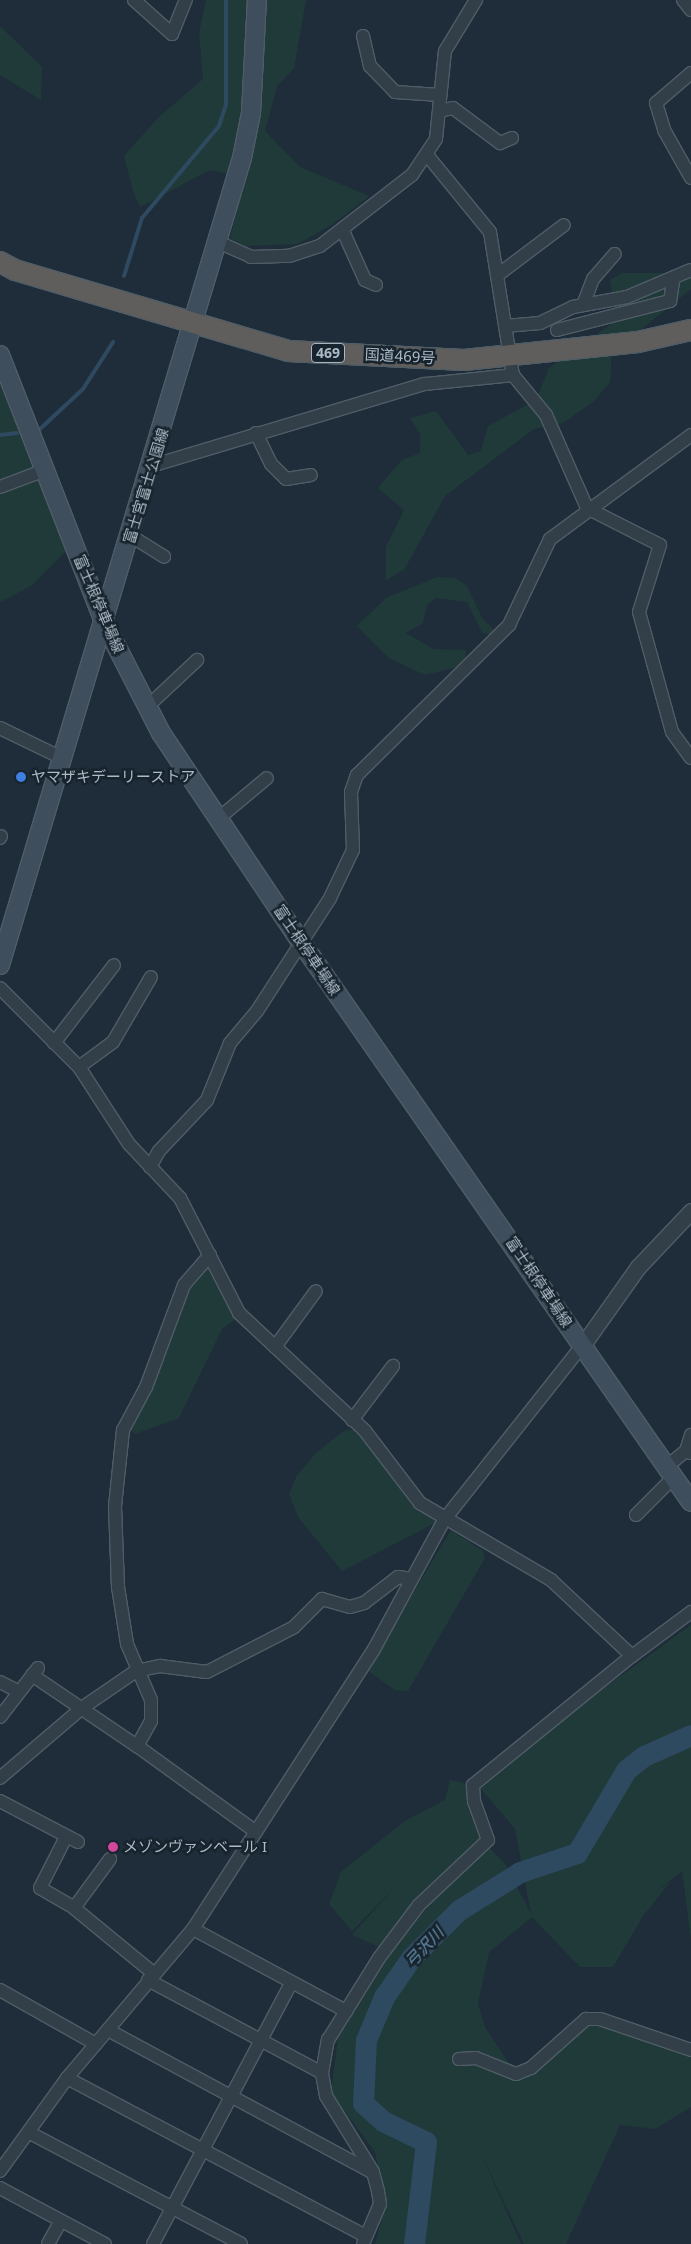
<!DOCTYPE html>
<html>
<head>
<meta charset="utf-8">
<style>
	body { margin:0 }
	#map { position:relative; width:691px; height:2244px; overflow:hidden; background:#1e2d39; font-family:"Noto Sans","Noto Sans JP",sans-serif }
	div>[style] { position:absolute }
	.green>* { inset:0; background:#203a39 }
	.stream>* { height:4px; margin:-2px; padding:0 2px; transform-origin:2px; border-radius:2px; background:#2e4a60 }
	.river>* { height:21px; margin:-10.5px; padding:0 10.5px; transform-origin:10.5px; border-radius:10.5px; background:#2e4a60 }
	.roads { filter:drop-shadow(1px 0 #4f5d67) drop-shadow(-1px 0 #4f5d67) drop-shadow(0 1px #4f5d67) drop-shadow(0 -1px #4f5d67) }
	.minor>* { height:12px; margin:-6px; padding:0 6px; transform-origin:6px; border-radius:6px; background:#323f49 }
	.tertiary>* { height:15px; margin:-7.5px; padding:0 7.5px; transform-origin:7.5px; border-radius:7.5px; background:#323f49 }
	.secondary>* { height:18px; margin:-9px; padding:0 9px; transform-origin:9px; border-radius:9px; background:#3f4e5d }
	.trunk>* { height:20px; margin:-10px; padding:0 10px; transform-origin:10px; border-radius:10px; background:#605e5c }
	.dots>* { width:14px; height:14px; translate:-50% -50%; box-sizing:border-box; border:2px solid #17242e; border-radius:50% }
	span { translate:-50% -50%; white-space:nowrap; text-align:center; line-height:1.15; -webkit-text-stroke:5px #17242e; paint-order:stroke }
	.shield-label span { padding:1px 4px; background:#17242e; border:1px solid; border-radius:4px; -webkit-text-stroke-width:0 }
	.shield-label { font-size:14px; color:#acbac6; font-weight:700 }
	.street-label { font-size:15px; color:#acbac6 }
	.poi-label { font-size:15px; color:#acbac6 }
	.left { translate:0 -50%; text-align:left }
	.water-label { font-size:16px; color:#6990ad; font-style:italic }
</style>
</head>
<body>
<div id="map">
	<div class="green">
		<div style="clip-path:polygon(206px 0,306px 0,294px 68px,277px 86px,265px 131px,300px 167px,369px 196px,333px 224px,298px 244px,246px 246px,230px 238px,245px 178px,210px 170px,140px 207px,133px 191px,124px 156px,159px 117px,203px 79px,199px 33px)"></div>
		<div style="clip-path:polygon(0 26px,42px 67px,41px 100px,0 75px)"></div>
		<div style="clip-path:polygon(691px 266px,691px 289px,612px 353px,610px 382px,593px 402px,563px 423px,534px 429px,445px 496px,404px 570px,386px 580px,386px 547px,404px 510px,378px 488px,402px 460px,420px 453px,420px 434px,410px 418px,436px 411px,468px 455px,481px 451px,488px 426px,536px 400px,549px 368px,611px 324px,616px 312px,610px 280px,622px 273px,683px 273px)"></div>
		<div style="clip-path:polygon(0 378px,66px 551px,31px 586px,0 602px)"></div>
		<div style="clip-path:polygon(437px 577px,455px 578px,467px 586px,482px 618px,499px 635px,482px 633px,467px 602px,435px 598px,427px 605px,423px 623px,406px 633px,433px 649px,466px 650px,465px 665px,425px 675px,389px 658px,357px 626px,386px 598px)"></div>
		<div style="clip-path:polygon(209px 1265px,237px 1318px,222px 1329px,179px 1418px,135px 1434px,128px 1427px,156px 1377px,191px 1285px)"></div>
		<div style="clip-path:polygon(357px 1429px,441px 1520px,342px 1571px,298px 1517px,289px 1494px,297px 1475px,316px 1453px,343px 1431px)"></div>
		<div style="clip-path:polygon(451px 1530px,483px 1551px,485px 1558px,408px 1691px,395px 1690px,367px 1670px)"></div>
		<div style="clip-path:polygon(691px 1625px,691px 1939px,682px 1871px,650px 1896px,671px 1881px,643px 1916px,613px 1967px,580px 1967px,532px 1917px,489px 1952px,478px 2004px,485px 2027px,516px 2074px,586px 2019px,691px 2052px,691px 2107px,655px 2129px,620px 2125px,566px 2244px,524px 2244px,481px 2154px,521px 2244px,375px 2244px,386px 2204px,375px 2152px,331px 2093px,338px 2038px,394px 1948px,436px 1897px,488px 1846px,506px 1865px,531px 1914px,515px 1829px,481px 1789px,593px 1696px)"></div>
		<div style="clip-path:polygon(450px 1780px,468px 1784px,485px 1839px,381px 1948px,352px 1935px,395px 1887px,352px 1931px,329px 1904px,341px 1872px,405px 1821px,445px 1800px)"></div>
	</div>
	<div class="stream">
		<div style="left:124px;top:276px;width:61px;rotate:-72.8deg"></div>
		<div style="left:142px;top:218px;width:120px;rotate:-50.1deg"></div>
		<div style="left:219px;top:126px;width:23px;rotate:-72deg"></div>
		<div style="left:226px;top:104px;width:104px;rotate:-90deg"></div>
		<div style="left:40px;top:429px;width:59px;rotate:-42.9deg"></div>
		<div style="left:83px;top:389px;width:56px;rotate:-57.4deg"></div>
		<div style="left:0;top:435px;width:17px;rotate:-7deg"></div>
	</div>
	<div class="river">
		<div style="left:414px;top:2244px;width:103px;rotate:-83.3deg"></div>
		<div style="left:426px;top:2142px;width:48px;rotate:-154deg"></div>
		<div style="left:383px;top:2121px;width:27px;rotate:-138deg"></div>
		<div style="left:363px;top:2103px;width:63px;rotate:-87.3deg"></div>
		<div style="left:366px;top:2040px;width:47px;rotate:-67.3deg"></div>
		<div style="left:384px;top:1997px;width:47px;rotate:-55.3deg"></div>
		<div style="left:411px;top:1958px;width:68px;rotate:-45deg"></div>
		<div style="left:459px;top:1910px;width:72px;rotate:-31.9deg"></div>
		<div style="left:520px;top:1872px;width:60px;rotate:-18.4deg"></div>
		<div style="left:577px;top:1853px;width:96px;rotate:-59.4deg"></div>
		<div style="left:626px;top:1770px;width:23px;rotate:-38deg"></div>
		<div style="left:644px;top:1756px;width:51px;rotate:-24.1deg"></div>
	</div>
	<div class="roads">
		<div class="minor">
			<div style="left:134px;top:0;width:51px;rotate:41.8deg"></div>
			<div style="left:172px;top:34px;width:37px;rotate:-68deg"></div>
			<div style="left:683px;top:0;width:13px;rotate:51deg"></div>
			<div style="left:363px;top:36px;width:31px;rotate:77deg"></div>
			<div style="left:370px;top:66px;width:36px;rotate:46deg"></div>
			<div style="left:395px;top:92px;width:45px;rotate:3.8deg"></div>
			<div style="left:691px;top:73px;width:46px;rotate:139.4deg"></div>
			<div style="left:656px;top:103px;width:28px;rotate:73deg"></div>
			<div style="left:664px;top:130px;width:55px;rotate:60.6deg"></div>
			<div style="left:439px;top:111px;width:14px;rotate:-12deg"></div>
			<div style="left:453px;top:108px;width:59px;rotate:36.7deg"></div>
			<div style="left:500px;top:143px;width:13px;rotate:-23deg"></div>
			<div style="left:427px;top:155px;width:99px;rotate:50.7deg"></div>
			<div style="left:490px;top:232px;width:145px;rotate:80.9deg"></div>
			<div style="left:513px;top:375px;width:52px;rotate:50.5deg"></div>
			<div style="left:546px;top:415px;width:102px;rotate:66.2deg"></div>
			<div style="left:587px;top:508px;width:82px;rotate:26.9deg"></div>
			<div style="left:660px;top:545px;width:70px;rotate:107.4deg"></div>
			<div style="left:639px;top:612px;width:124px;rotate:74.6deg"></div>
			<div style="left:672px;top:732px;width:32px;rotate:54deg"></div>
			<div style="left:343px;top:231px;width:54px;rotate:65.8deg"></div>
			<div style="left:365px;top:280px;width:12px;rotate:24deg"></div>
			<div style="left:218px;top:242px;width:36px;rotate:24deg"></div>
			<div style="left:251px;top:257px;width:38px;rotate:-2deg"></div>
			<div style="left:289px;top:256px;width:33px;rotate:-18deg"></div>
			<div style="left:320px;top:246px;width:116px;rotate:-37.7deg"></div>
			<div style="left:412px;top:175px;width:43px;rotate:-56.3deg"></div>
			<div style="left:436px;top:139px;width:88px;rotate:-84.2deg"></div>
			<div style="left:445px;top:51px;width:60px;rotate:-58.7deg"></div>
			<div style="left:499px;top:274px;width:81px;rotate:-37deg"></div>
			<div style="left:583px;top:305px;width:28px;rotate:-69deg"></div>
			<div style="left:593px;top:279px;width:33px;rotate:-49deg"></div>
			<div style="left:505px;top:326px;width:35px;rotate:-5deg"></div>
			<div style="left:540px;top:323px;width:37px;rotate:-26deg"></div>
			<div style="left:573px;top:307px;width:55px;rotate:-10.5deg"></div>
			<div style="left:627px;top:297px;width:69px;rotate:-22.9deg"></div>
			<div style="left:557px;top:330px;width:117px;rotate:-14.4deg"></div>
			<div style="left:670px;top:301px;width:24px;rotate:-81deg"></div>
			<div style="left:256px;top:433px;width:34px;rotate:64deg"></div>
			<div style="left:271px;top:464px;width:21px;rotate:45deg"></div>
			<div style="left:286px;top:479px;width:25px;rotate:-9deg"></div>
			<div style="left:151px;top:466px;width:286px;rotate:-16.7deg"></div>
			<div style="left:425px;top:384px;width:88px;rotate:-5.8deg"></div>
			<div style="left:0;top:487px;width:48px;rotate:-20.7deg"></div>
			<div style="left:131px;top:536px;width:39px;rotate:32deg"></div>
			<div style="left:147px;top:707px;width:69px;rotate:-43.2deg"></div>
			<div style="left:0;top:728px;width:69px;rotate:25.8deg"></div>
			<div style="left:219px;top:818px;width:62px;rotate:-39.8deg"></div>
			<div style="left:0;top:838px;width:2px;rotate:-63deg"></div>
			<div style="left:0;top:988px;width:112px;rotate:45deg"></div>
			<div style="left:79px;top:1067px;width:92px;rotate:57deg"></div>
			<div style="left:129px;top:1144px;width:74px;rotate:46.6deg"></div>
			<div style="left:180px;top:1198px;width:129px;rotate:62.8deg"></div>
			<div style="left:239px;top:1313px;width:173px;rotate:43.1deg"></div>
			<div style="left:365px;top:1431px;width:91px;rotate:52.6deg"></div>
			<div style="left:420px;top:1503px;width:152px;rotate:30.4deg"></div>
			<div style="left:551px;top:1580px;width:111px;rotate:43.2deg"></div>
			<div style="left:632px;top:1656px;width:74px;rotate:-36.7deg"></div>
			<div style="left:54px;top:1043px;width:98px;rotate:-52.4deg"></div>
			<div style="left:79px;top:1067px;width:42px;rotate:-36.3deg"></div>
			<div style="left:113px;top:1042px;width:75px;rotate:-59.7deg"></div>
			<div style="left:150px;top:1167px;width:18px;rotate:-61deg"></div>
			<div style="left:159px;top:1151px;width:70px;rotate:-46.7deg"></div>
			<div style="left:207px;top:1100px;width:61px;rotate:-68deg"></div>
			<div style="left:230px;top:1043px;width:42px;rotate:-49.8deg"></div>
			<div style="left:257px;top:1011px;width:135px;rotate:-57.1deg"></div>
			<div style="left:330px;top:898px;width:53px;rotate:-64.4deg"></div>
			<div style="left:353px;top:850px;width:58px;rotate:-92deg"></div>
			<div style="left:351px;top:792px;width:18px;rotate:-71deg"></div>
			<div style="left:357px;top:775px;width:214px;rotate:-44.6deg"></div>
			<div style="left:509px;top:625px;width:95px;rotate:-64.5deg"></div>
			<div style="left:550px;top:539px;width:175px;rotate:-36.4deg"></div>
			<div style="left:210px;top:1255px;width:40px;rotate:131deg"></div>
			<div style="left:184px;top:1285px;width:109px;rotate:110.4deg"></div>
			<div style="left:146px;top:1387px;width:49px;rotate:118.1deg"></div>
			<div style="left:123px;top:1430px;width:76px;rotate:96deg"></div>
			<div style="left:115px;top:1506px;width:81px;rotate:87.9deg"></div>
			<div style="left:118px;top:1587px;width:58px;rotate:81deg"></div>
			<div style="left:127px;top:1644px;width:61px;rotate:66.8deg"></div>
			<div style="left:151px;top:1700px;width:21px;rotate:90deg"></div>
			<div style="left:151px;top:1721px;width:29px;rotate:119deg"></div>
			<div style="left:137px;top:1746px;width:145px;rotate:35.8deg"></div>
			<div style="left:275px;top:1347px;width:69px;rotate:-53.8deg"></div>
			<div style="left:352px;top:1420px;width:68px;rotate:-52.8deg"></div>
			<div style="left:686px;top:1451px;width:17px;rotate:-73deg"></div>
			<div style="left:666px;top:1467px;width:26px;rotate:-39deg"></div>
			<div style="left:686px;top:1451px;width:5px;rotate:22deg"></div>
			<div style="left:636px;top:1515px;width:54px;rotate:-45deg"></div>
			<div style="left:32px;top:1675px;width:127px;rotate:34.1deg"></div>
			<div style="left:0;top:1682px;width:20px;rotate:27deg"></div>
			<div style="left:0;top:1717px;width:62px;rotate:-52.2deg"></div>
			<div style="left:0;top:1778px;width:108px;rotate:-40.5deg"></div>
			<div style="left:82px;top:1708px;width:65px;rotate:-34.4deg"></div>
			<div style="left:136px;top:1671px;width:25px;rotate:-12deg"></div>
			<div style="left:160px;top:1666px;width:47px;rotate:7.3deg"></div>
			<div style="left:207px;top:1672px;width:98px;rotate:-27.3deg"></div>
			<div style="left:294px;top:1627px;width:40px;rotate:-45deg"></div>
			<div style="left:322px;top:1599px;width:29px;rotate:16deg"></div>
			<div style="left:350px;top:1607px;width:15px;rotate:-16deg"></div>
			<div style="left:364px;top:1603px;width:43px;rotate:-37.4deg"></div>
			<div style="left:398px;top:1577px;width:14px;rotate:8deg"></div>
			<div style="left:0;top:1801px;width:88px;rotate:27.7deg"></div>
			<div style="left:66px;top:1837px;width:57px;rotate:117deg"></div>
			<div style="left:40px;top:1888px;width:39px;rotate:30deg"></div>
			<div style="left:74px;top:1908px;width:102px;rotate:39.4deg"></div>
			<div style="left:74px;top:1908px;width:61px;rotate:-53.7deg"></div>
			<div style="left:193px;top:1929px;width:174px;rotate:28.2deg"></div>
			<div style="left:148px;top:1980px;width:197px;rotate:28.1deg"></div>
			<div style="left:0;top:1990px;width:110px;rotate:29.4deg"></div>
			<div style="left:108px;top:2030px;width:300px;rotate:28.3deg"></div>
			<div style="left:459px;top:2059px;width:17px;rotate:-3deg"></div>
			<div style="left:476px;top:2058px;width:43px;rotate:21.8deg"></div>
			<div style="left:516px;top:2074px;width:16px;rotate:-22deg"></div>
			<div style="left:531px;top:2068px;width:74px;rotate:-41.7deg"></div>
			<div style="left:586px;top:2019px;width:14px"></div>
			<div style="left:600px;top:2019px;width:96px;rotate:18.8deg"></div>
			<div style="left:67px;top:2078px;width:338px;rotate:27.9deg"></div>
			<div style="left:30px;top:2133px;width:238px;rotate:27.7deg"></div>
			<div style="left:0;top:2171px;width:115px;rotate:-54.2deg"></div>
			<div style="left:67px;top:2078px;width:195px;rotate:-49.8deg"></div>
			<div style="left:193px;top:1929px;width:333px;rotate:-57.1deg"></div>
			<div style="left:374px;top:1649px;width:147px;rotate:-61.5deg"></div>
			<div style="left:444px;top:1520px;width:222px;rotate:-51.6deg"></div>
			<div style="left:0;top:2188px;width:119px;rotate:28.1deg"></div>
			<div style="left:48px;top:2244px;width:26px;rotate:-61deg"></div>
			<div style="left:153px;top:2244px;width:295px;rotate:-62.1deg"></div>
			<div style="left:363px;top:2244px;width:43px;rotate:-67deg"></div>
			<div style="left:380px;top:2204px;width:13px;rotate:-99deg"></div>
			<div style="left:378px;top:2191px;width:20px;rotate:-105deg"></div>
			<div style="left:373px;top:2172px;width:89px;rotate:-121.7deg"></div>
			<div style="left:326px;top:2096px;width:23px;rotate:-100deg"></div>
			<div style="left:322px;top:2073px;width:34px;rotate:-80deg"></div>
			<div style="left:328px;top:2040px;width:97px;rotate:-58.1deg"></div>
			<div style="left:379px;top:1958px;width:66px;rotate:-53deg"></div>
			<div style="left:419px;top:1905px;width:95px;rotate:-43.3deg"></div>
			<div style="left:488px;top:1840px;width:41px;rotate:-109.7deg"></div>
			<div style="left:474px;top:1801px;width:16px;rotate:-94deg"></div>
			<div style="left:473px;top:1785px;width:205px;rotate:-39.1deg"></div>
		</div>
		<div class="tertiary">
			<div style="left:582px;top:1346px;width:97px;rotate:-54.7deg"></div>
			<div style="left:638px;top:1267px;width:77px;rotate:-46.6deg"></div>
		</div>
		<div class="secondary">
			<div style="left:0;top:355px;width:289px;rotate:68.7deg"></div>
			<div style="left:105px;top:624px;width:123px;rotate:62.8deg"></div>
			<div style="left:161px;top:733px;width:252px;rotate:56.2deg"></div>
			<div style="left:301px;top:942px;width:682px;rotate:55.15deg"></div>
			<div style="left:0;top:965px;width:843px;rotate:-73.31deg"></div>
			<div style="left:242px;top:158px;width:46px;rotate:-78.7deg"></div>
			<div style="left:251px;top:113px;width:113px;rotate:-87deg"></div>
		</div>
		<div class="trunk">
			<div style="left:0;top:262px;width:17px;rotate:28deg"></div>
			<div style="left:15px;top:270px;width:285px;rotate:16.5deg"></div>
			<div style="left:288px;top:351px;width:176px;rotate:2.9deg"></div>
			<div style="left:464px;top:360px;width:175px;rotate:-5.9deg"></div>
			<div style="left:638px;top:342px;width:54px;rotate:-12.8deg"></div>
		</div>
	</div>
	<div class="dots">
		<div style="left:21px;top:777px;background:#3f7fe0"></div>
		<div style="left:113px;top:1847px;background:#d1479c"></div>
	</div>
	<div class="shield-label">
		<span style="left:328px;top:353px">469</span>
	</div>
	<div class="street-label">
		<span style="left:400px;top:356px;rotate:3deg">国道469号</span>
		<span style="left:146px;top:486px;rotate:-73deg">富士宮富士公園線</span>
		<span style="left:99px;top:604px;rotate:67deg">富士根停車場線</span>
		<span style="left:307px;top:950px;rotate:56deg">富士根停車場線</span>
		<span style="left:539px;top:1282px;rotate:56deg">富士根停車場線</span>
	</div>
	<div class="poi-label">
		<span class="left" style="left:31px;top:777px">ヤマザキデーリーストア</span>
		<span class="left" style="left:123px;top:1847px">メゾンヴァンベール I</span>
	</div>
	<div class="water-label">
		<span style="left:424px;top:1947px;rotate:-47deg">弓沢川</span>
	</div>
</div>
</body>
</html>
